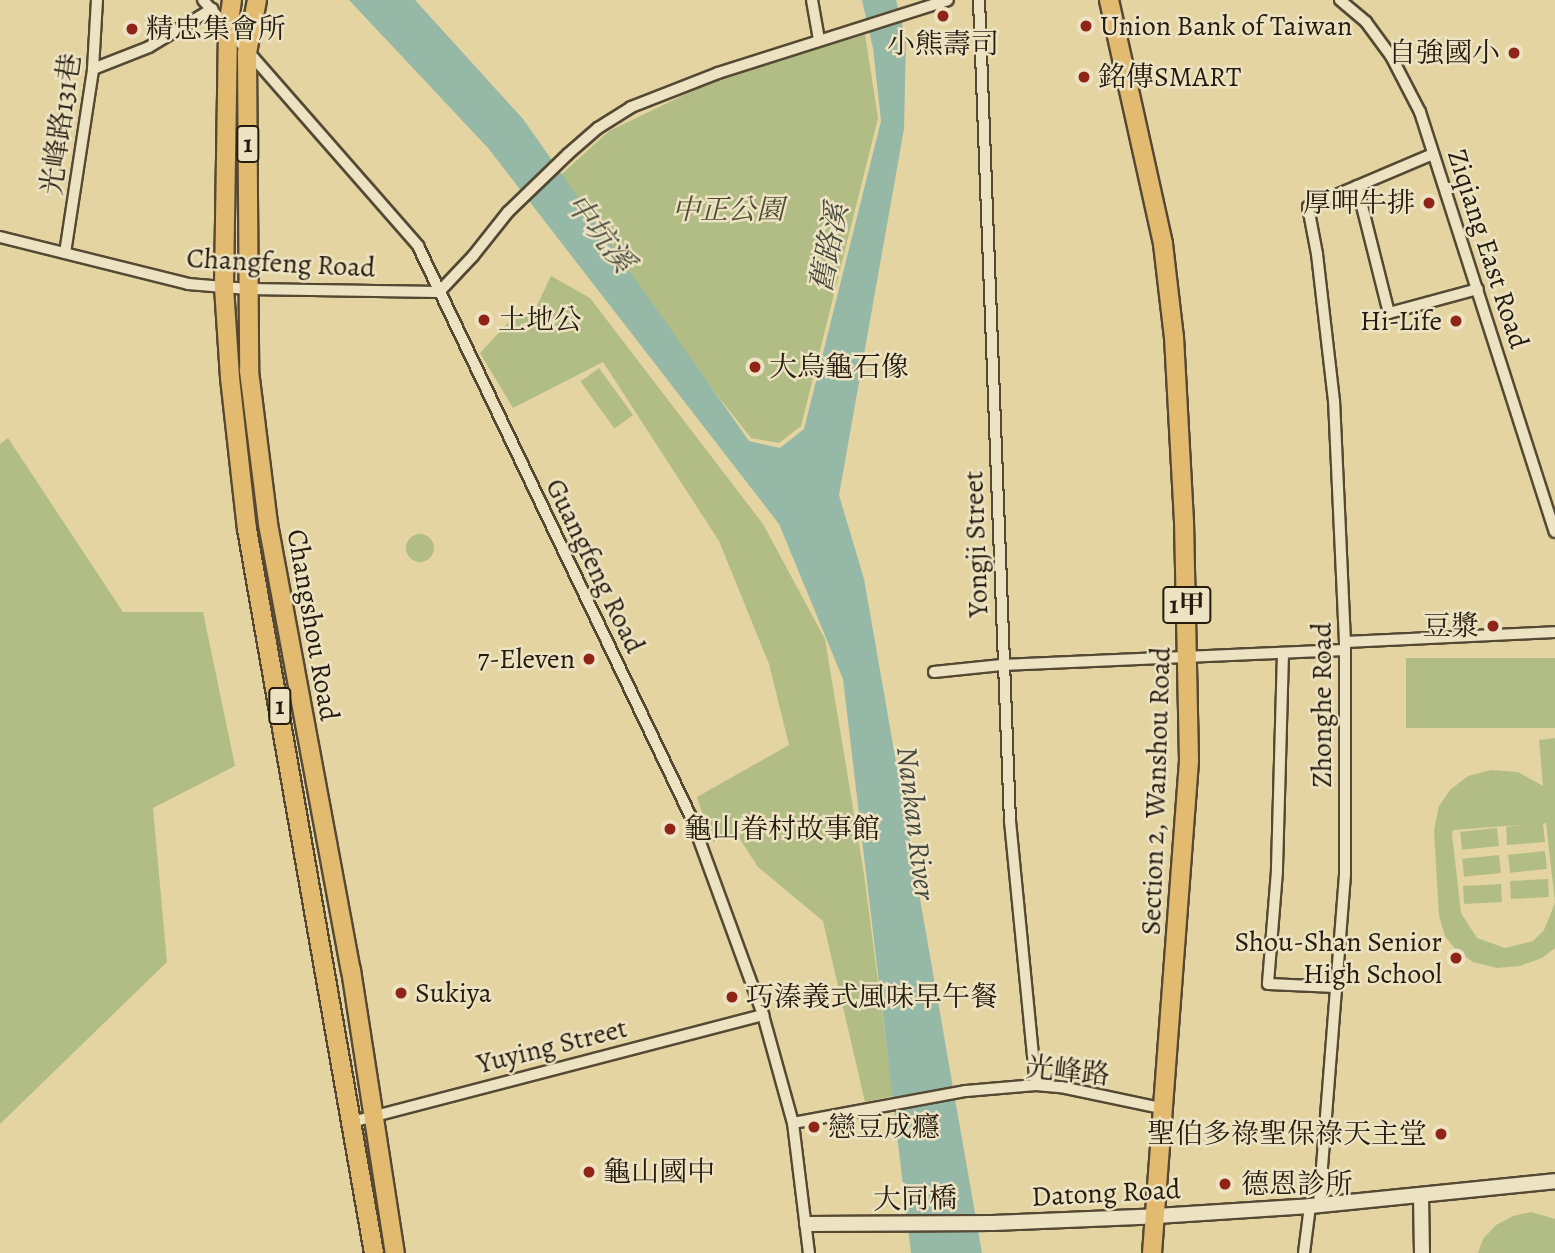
<!DOCTYPE html>
<html>
<head>
<meta charset="utf-8">
<style>
	body { margin:0 }
	#map { position:relative; width:1555px; height:1253px; overflow:hidden; background:#e4d4a1; font-family:Alegreya,"Noto Serif TC",serif }
	div>[style] { position:absolute }
	.green>* { inset:0; background:#b2bd86; transform-origin:0 0 }
	.round { border-radius:50% }
	.water>* { inset:0; background:#95b8a7 }
	.roads { filter:drop-shadow(2px 0 #554934) drop-shadow(-2px 0 #554934) drop-shadow(0 2px #554934) drop-shadow(0 -2px #554934) }
	.minor>* { height:10px; margin:-5px; padding:0 5px; transform-origin:5px; border-radius:5px; background:#ede3c2 }
	.tertiary>* { height:14px; margin:-7px; padding:0 7px; transform-origin:7px; border-radius:7px; background:#ede3c2 }
	.primary>* { height:18px; margin:-9px; padding:0 9px; transform-origin:9px; border-radius:9px; background:#e2ba70 }
	.dots>* { width:19px; height:19px; translate:-50% -50%; box-sizing:border-box; border:4px solid #ede3c2; border-radius:50% }
	span { translate:-50% -50%; white-space:nowrap; text-align:center; line-height:1.15; -webkit-text-stroke:5px #ede3c2; paint-order:stroke }
	.shield-label span { padding:2px 5px; background:#ede3c2; border:2px solid; border-radius:5px; -webkit-text-stroke-width:0 }
	.shield-label { font-size:26px; color:#251b0f; font-weight:700 }
	.poi-label { font-size:28px; color:#251b0f }
	.left { translate:0 -50%; text-align:left }
	.right { translate:-100% -50%; text-align:right }
	.street-label { font-size:28px; color:#251b0f }
	.park-label { font-size:28px; color:#4f4c33; font-style:italic }
	.water-label { font-size:30px; color:#474a3d; font-style:italic }
</style>
</head>
<body>
<div id="map">
	<div class="green">
		<div style="clip-path:polygon(865px 34px,878px 118px,801px 426px,779px 443px,751px 438px,551px 184px,609px 131px,711px 82px)"></div>
		<div style="clip-path:polygon(551px 276px,590px 298px,763px 524px,825px 639px,864px 874px,893px 1096px,865px 1102px,823px 921px,758px 867px,738px 836px,712px 842px,697px 797px,789px 745px,769px 664px,719px 541px,603px 362px,513px 408px,480px 353px,517px 313px,531px 318px)"></div>
		<div style="left:599px;top:368px;width:58px;height:23px;rotate:54deg"></div>
		<div style="clip-path:polygon(8px 438px,123px 612px,203px 612px,235px 766px,153px 808px,167px 962px,0 1124px,0 444px)"></div>
		<div class="round" style="left:406px;top:534px;width:28px;height:28px"></div>
		<div style="left:1555px;top:658px;width:70px;height:149px;rotate:90deg"></div>
		<div style="clip-path:polygon(1555px 738px,1555px 902px,1546px 823px,1543px 824px,1545px 842px,1507px 845px,1506px 827px,1521px 825px,1453px 830px,1452px 834px,1461px 913px,1477px 938px,1505px 948px,1533px 941px,1544px 930px,1555px 903px,1555px 948px,1542px 958px,1520px 966px,1497px 968px,1473px 962px,1455px 949px,1445px 936px,1439px 916px,1434px 830px,1439px 806px,1450px 790px,1468px 776px,1491px 770px,1518px 772px,1543px 786px,1539px 740px)"></div>
		<div style="left:1497px;top:828px;width:18px;height:37px;rotate:84deg"></div>
		<div style="left:1545px;top:851px;width:18px;height:37px;rotate:84deg"></div>
		<div style="left:1499px;top:855px;width:18px;height:37px;rotate:84deg"></div>
		<div style="left:1548px;top:879px;width:18px;height:38px;rotate:87deg"></div>
		<div style="left:1501px;top:884px;width:18px;height:38px;rotate:87deg"></div>
		<div style="clip-path:polygon(1531px 1212px,1555px 1219px,1555px 1253px,1478px 1253px,1483px 1239px,1496px 1225px,1513px 1216px)"></div>
	</div>
	<div class="water">
		<div style="clip-path:polygon(349px 0,415px 0,523px 119px,749px 441px,780px 448px,804px 429px,881px 121px,873px 48px,862px 0,896px 0,906px 40px,904px 129px,839px 495px,864px 579px,982px 1253px,911px 1253px,843px 679px,779px 524px,488px 148px)"></div>
	</div>
	<div class="roads">
		<div class="minor">
			<div style="left:203px;top:0;width:327px;rotate:48.8deg"></div>
			<div style="left:418px;top:246px;width:631px;rotate:64.45deg"></div>
			<div style="left:690px;top:815px;width:213px;rotate:69.9deg"></div>
			<div style="left:763px;top:1015px;width:112px;rotate:74.5deg"></div>
			<div style="left:793px;top:1123px;width:131px;rotate:83deg"></div>
			<div style="left:812px;top:0;width:40px;rotate:80deg"></div>
			<div style="left:979px;top:0;width:822px;rotate:87.84deg"></div>
			<div style="left:1010px;top:821px;width:265px;rotate:84.4deg"></div>
			<div style="left:1340px;top:0;width:34px;rotate:40deg"></div>
			<div style="left:1366px;top:22px;width:42px;rotate:53.7deg"></div>
			<div style="left:1391px;top:56px;width:63px;rotate:62.6deg"></div>
			<div style="left:1420px;top:112px;width:441px;rotate:72.2deg"></div>
			<div style="left:93px;top:69px;width:60px;rotate:-21.4deg"></div>
			<div style="left:149px;top:47px;width:74px;rotate:-31.1deg"></div>
			<div style="left:1357px;top:186px;width:131px;rotate:75.9deg"></div>
			<div style="left:1389px;top:313px;width:92px;rotate:-15.1deg"></div>
			<div style="left:0;top:237px;width:194px;rotate:14deg"></div>
			<div style="left:188px;top:284px;width:60px;rotate:4.8deg"></div>
			<div style="left:248px;top:289px;width:191px;rotate:0.9deg"></div>
			<div style="left:65px;top:253px;width:186px;rotate:-81.3deg"></div>
			<div style="left:93px;top:69px;width:69px;rotate:-86.7deg"></div>
			<div style="left:439px;top:292px;width:50px;rotate:-46.6deg"></div>
			<div style="left:473px;top:256px;width:56px;rotate:-51.5deg"></div>
			<div style="left:508px;top:212px;width:83px;rotate:-44deg"></div>
			<div style="left:568px;top:154px;width:40px;rotate:-41deg"></div>
			<div style="left:598px;top:128px;width:39px;rotate:-32deg"></div>
			<div style="left:631px;top:107px;width:93px;rotate:-21.3deg"></div>
			<div style="left:718px;top:73px;width:241px;rotate:-17.6deg"></div>
			<div style="left:1345px;top:642px;width:210px;rotate:-2.7deg"></div>
			<div style="left:1283px;top:653px;width:218px;rotate:91.6deg"></div>
			<div style="left:1277px;top:871px;width:113px;rotate:94.6deg"></div>
			<div style="left:1268px;top:984px;width:68px;rotate:2.5deg"></div>
			<div style="left:934px;top:672px;width:68px;rotate:-5.9deg"></div>
			<div style="left:1002px;top:665px;width:343px;rotate:-2.5deg"></div>
			<div style="left:352px;top:1122px;width:425px;rotate:-14.6deg"></div>
			<div style="left:793px;top:1123px;width:176px;rotate:-10.5deg"></div>
			<div style="left:966px;top:1091px;width:70px;rotate:-4.9deg"></div>
			<div style="left:1036px;top:1085px;width:25px;rotate:5deg"></div>
			<div style="left:1061px;top:1087px;width:106px;rotate:11.9deg"></div>
			<div style="left:1319px;top:1205px;width:332px;rotate:-85.5deg"></div>
			<div style="left:1345px;top:874px;width:232px;rotate:-90deg"></div>
			<div style="left:1345px;top:642px;width:241px;rotate:-92.6deg"></div>
			<div style="left:1334px;top:401px;width:148px;rotate:-96.6deg"></div>
			<div style="left:1317px;top:254px;width:48px;rotate:-100.8deg"></div>
			<div style="left:1308px;top:207px;width:136px;rotate:-23deg"></div>
			<div style="left:1304px;top:1253px;width:47px;rotate:-82.7deg"></div>
		</div>
		<div class="tertiary">
			<div style="left:1421px;top:1196px;width:57px;rotate:89deg"></div>
			<div style="left:807px;top:1224px;width:186px;rotate:-0.3deg"></div>
			<div style="left:993px;top:1223px;width:164px;rotate:-2.4deg"></div>
			<div style="left:1157px;top:1216px;width:153px;rotate:-3.7deg"></div>
			<div style="left:1310px;top:1206px;width:246px;rotate:-5.8deg"></div>
		</div>
		<div class="primary">
			<div style="left:232px;top:0;width:30px;rotate:98deg"></div>
			<div style="left:228px;top:30px;width:257px;rotate:90.9deg"></div>
			<div style="left:224px;top:287px;width:91px;rotate:86.2deg"></div>
			<div style="left:230px;top:378px;width:152px;rotate:83.6deg"></div>
			<div style="left:247px;top:529px;width:735px;rotate:80.05deg"></div>
			<div style="left:257px;top:0;width:54px;rotate:100.7deg"></div>
			<div style="left:247px;top:53px;width:318px;rotate:89.6deg"></div>
			<div style="left:249px;top:371px;width:154px;rotate:82.9deg"></div>
			<div style="left:268px;top:524px;width:454px;rotate:79.5deg"></div>
			<div style="left:351px;top:970px;width:286px;rotate:81.2deg"></div>
			<div style="left:1109px;top:0;width:250px;rotate:77.5deg"></div>
			<div style="left:1163px;top:244px;width:94px;rotate:83.3deg"></div>
			<div style="left:1174px;top:337px;width:184px;rotate:86.9deg"></div>
			<div style="left:1184px;top:521px;width:240px;rotate:88.8deg"></div>
			<div style="left:1189px;top:761px;width:493px;rotate:94.3deg"></div>
		</div>
	</div>
	<div class="dots">
		<div style="left:943px;top:16px;background:#8f2418"></div>
		<div style="left:1086px;top:26px;background:#8f2418"></div>
		<div style="left:132px;top:29px;background:#8f2418"></div>
		<div style="left:1514px;top:53px;background:#8f2418"></div>
		<div style="left:1084px;top:77px;background:#8f2418"></div>
		<div style="left:1429px;top:203px;background:#8f2418"></div>
		<div style="left:484px;top:320px;background:#8f2418"></div>
		<div style="left:1456px;top:321px;background:#8f2418"></div>
		<div style="left:755px;top:367px;background:#8f2418"></div>
		<div style="left:1493px;top:626px;background:#8f2418"></div>
		<div style="left:589px;top:659px;background:#8f2418"></div>
		<div style="left:670px;top:829px;background:#8f2418"></div>
		<div style="left:1456px;top:958px;background:#8f2418"></div>
		<div style="left:401px;top:993px;background:#8f2418"></div>
		<div style="left:732px;top:997px;background:#8f2418"></div>
		<div style="left:814px;top:1127px;background:#8f2418"></div>
		<div style="left:1441px;top:1134px;background:#8f2418"></div>
		<div style="left:589px;top:1172px;background:#8f2418"></div>
		<div style="left:1225px;top:1184px;background:#8f2418"></div>
	</div>
	<div class="shield-label">
		<span style="left:248px;top:144px">1</span>
		<span style="left:1187px;top:605px">1甲</span>
		<span style="left:280px;top:706px">1</span>
	</div>
	<div class="poi-label">
		<span class="left" style="left:1100px;top:26px">Union Bank of Taiwan</span>
		<span class="left" style="left:146px;top:29px">精忠集會所</span>
		<span style="left:943px;top:44px">小熊壽司</span>
		<span class="right" style="left:1500px;top:53px">自強國小</span>
		<span class="left" style="left:1098px;top:77px">銘傳SMART</span>
		<span class="right" style="left:1415px;top:203px">厚呷牛排</span>
		<span class="left" style="left:498px;top:320px">土地公</span>
		<span class="right" style="left:1442px;top:321px">Hi-Life</span>
		<span class="left" style="left:769px;top:367px">大烏龜石像</span>
		<span class="right" style="left:1479px;top:626px">豆漿</span>
		<span class="right" style="left:575px;top:659px">7-Eleven</span>
		<span class="left" style="left:684px;top:829px">龜山眷村故事館</span>
		<span class="right" style="left:1442px;top:958px">Shou-Shan Senior<br>High School</span>
		<span class="left" style="left:415px;top:993px">Sukiya</span>
		<span class="left" style="left:746px;top:997px">巧溱義式風味早午餐</span>
		<span class="left" style="left:828px;top:1127px">戀豆成癮</span>
		<span class="right" style="left:1427px;top:1134px">聖伯多祿聖保祿天主堂</span>
		<span class="left" style="left:603px;top:1172px">龜山國中</span>
		<span class="left" style="left:1241px;top:1184px">德恩診所</span>
	</div>
	<div class="street-label">
		<span style="left:61px;top:124px;rotate:-82deg">光峰路131巷</span>
		<span style="left:1488px;top:249px;rotate:72deg">Ziqiang East Road</span>
		<span style="left:281px;top:263px;rotate:3deg">Changfeng Road</span>
		<span style="left:976px;top:544px;rotate:-92deg">Yongji Street</span>
		<span style="left:595px;top:566px;rotate:64deg">Guangfeng Road</span>
		<span style="left:313px;top:625px;rotate:80deg">Changshou Road</span>
		<span style="left:1322px;top:705px;rotate:-90deg">Zhonghe Road</span>
		<span style="left:1156px;top:791px;rotate:-88deg">Section 2, Wanshou Road</span>
		<span style="left:552px;top:1046px;rotate:-14deg">Yuying Street</span>
		<span style="left:1068px;top:1071px;rotate:6deg">光峰路</span>
		<span style="left:1106px;top:1193px;rotate:-3deg">Datong Road</span>
		<span style="left:915px;top:1199px;rotate:-1deg">大同橋</span>
	</div>
	<div class="park-label">
		<span style="left:728px;top:210px">中正公園</span>
	</div>
	<div class="water-label">
		<span style="left:600px;top:233px;rotate:52deg">中坑溪</span>
		<span style="left:829px;top:248px;rotate:-79deg">舊路溪</span>
		<span style="left:916px;top:823px;rotate:83deg">Nankan River</span>
	</div>
</div>
</body>
</html>
